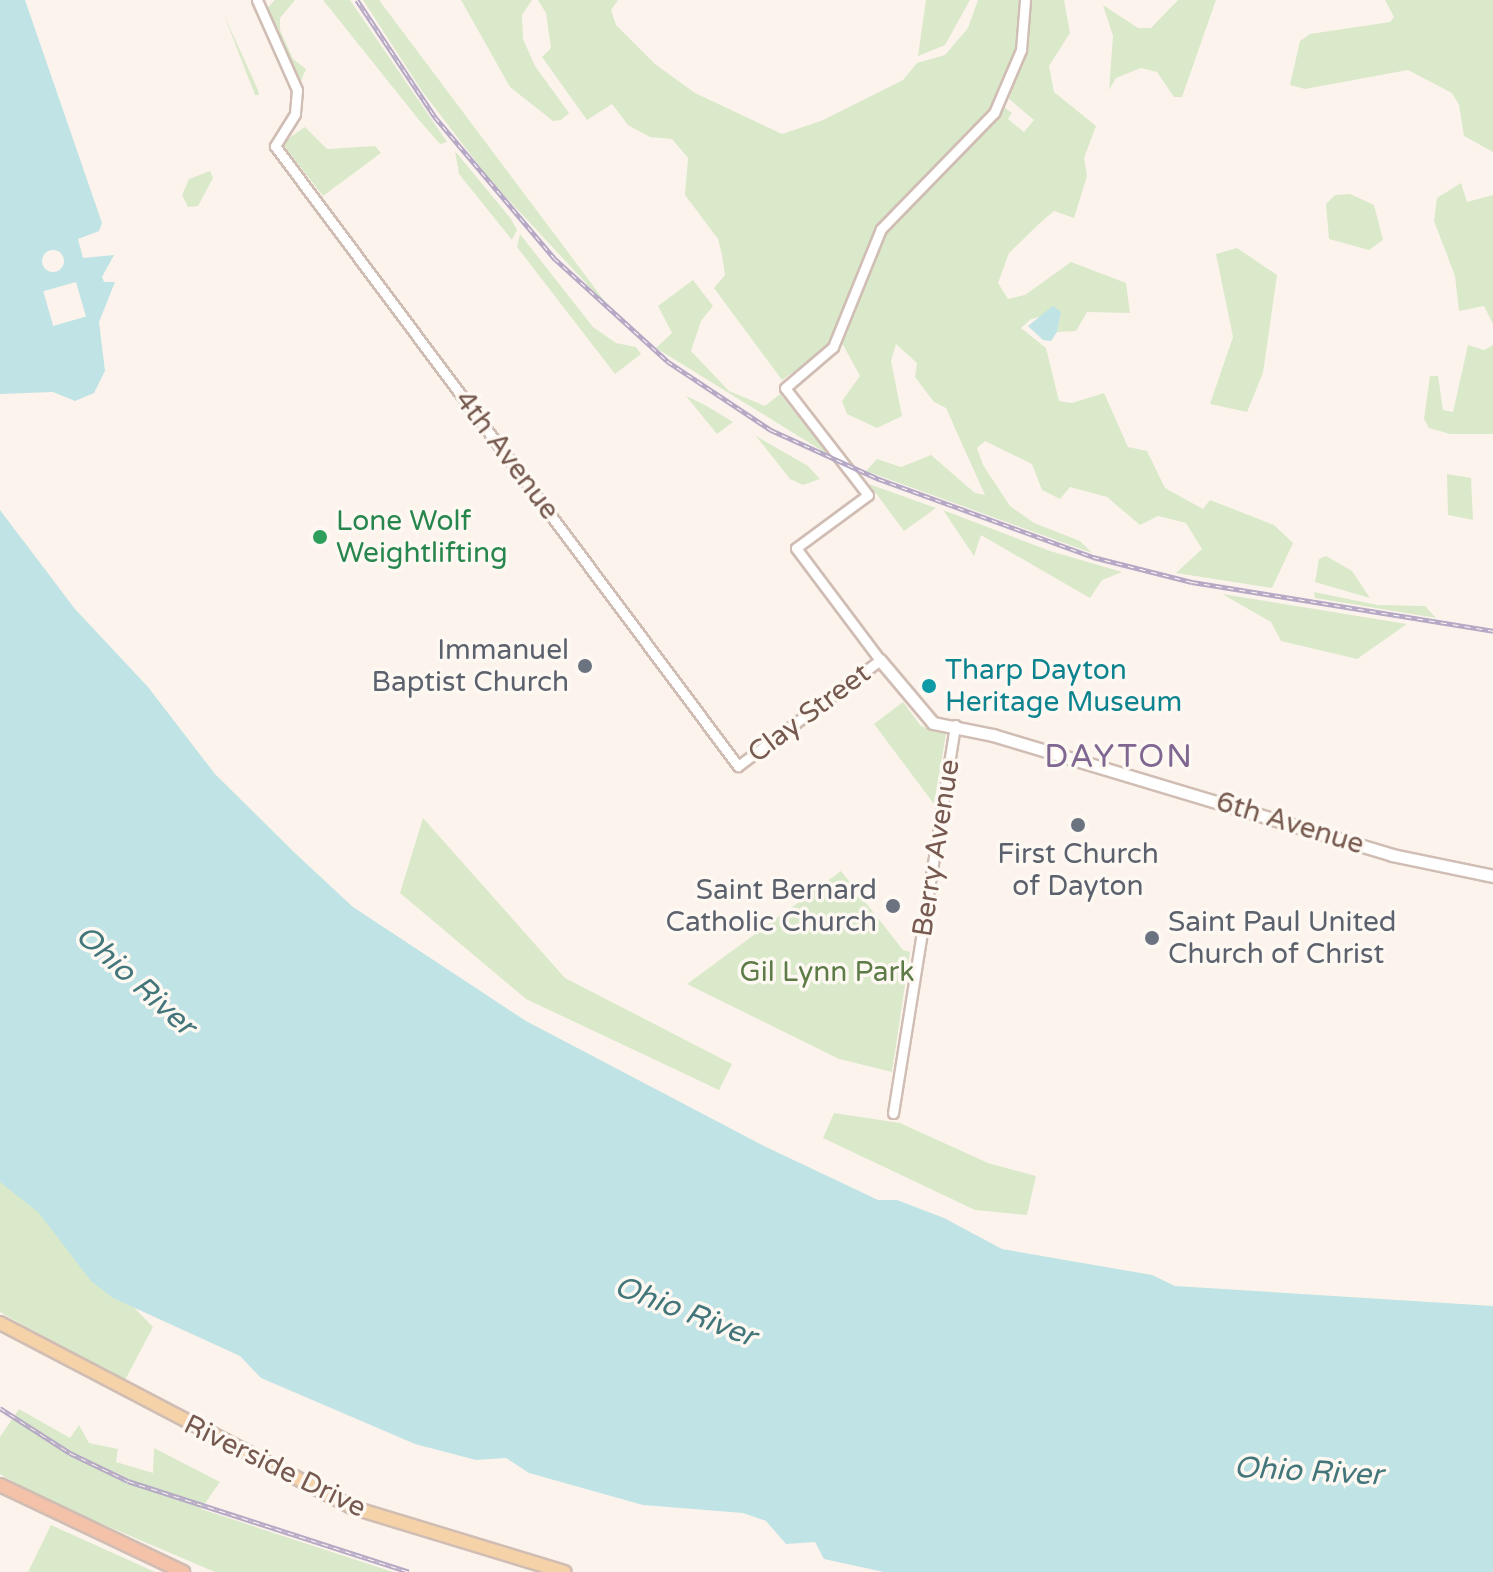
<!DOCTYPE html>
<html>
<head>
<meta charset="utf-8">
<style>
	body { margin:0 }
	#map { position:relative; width:1493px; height:1572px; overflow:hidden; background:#fcf4ec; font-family:"Varela Round",sans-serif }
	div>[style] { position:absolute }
	.green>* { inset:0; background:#dae9ca }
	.water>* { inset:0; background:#c0e3e5 }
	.pier>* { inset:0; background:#fcf4ec; transform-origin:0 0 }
	.round { border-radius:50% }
	.roads { filter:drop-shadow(2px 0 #d0bdb4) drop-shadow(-2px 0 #d0bdb4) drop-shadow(0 2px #d0bdb4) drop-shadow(0 -2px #d0bdb4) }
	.tertiary>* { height:9px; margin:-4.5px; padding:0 4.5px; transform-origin:4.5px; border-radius:4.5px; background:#fff }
	.secondary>* { height:11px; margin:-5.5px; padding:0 5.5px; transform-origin:5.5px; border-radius:5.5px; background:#fff }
	.primary>* { height:12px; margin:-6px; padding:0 6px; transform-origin:6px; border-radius:6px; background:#f6d2a9 }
	.trunk>* { height:12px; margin:-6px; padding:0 6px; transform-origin:6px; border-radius:6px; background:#f4c2a8 }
	.rail>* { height:5px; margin-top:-2.5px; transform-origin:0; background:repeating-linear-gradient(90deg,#fef8f2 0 6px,#b6a9c6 0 12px); box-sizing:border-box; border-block:2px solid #b6a9c6 }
	.dots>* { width:22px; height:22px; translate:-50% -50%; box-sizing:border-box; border:4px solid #fef8f2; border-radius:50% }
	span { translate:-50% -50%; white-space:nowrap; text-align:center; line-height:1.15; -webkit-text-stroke:7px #fef8f2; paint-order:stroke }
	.street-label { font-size:28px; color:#76594f }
	.leisure-label { font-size:28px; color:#27864d }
	.left { translate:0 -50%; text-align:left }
	.worship-label { font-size:28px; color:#5b616d }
	.right { translate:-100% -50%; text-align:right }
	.culture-label { font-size:28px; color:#0d838f }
	.park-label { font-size:28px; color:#5c7b47 }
	.water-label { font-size:30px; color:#42767a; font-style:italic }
	.quarter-label { font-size:32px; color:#7f6791; letter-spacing:2px }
</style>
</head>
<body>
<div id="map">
	<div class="green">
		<div style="clip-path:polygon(275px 0,295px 0,280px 18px,280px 30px,293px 59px,306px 69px,298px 88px,265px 10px)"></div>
		<div style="clip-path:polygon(323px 0,350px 0,447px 142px,440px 144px,419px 120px)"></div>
		<div style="clip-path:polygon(363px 0,379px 0,612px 311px,490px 180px,422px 91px)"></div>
		<div style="clip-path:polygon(461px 0,532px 0,522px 15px,523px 39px,535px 66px,569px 113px,561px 120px,553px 121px,510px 87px)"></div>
		<div style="clip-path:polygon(538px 0,618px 0,611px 10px,616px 25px,655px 64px,695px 93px,782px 134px,821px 121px,903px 80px,917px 63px,945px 55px,968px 28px,978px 0,1020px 0,1016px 50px,991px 110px,877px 224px,835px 334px,826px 349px,782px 380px,714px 288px,725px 275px,722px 255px,718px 239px,685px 195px,688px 158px,672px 139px,650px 137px,628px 125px,612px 104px,587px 120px,542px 57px,551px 48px,546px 13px)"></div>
		<div style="clip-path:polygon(926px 0,970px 0,945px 45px,918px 56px)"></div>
		<div style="clip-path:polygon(1028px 0,1064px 0,1070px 33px,1049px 66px,1054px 92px,1096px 126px,1084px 158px,1087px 176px,1074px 218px,1054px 211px,1041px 222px,1009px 253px,998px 283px,1008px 299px,1025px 295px,1071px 262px,1126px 283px,1130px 313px,1087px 312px,1076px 331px,1057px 332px,1061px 312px,1031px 319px,1021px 328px,1046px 348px,1059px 401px,1072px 403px,1104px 393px,1128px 447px,1147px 451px,1165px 488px,1203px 509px,1210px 500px,1274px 525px,1293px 543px,1272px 588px,1176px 573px,1202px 549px,1186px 523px,1158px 516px,1140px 525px,1107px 497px,1070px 487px,1060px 499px,1042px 490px,1032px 464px,985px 441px,977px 448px,983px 465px,1010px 506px,1034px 523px,1080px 541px,1092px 553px,866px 471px,877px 459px,901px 467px,931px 455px,975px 493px,985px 495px,946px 408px,934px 402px,915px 377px,917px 363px,896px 344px,891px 361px,902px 416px,877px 428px,847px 414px,842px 401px,860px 376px,842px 343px,882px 234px,1004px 107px,1012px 113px,1008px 119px,1024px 132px,1034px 120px,1009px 99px,1024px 50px)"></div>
		<div style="clip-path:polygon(1178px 0,1216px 0,1182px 97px,1174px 97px,1157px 72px,1141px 68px,1116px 78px,1109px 90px,1113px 36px,1103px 5px,1138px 28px,1151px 28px)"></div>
		<div style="clip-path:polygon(1385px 0,1493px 0,1493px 152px,1464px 136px,1459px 105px,1452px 93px,1408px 70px,1305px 89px,1290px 85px,1300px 41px,1310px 34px,1390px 22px,1394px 17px)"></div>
		<div style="clip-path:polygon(224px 15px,258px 90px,259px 95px,255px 95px)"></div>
		<div style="clip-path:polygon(305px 127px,327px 149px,375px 146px,381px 153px,323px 196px,282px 143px)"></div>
		<div style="clip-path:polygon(455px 151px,511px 219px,517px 230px,512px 240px,459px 174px)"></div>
		<div style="clip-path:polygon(210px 171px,213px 178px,198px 206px,188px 207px,182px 195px,189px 179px)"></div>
		<div style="clip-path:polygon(1461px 183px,1467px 202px,1493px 195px,1493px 324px,1484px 306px,1459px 311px,1455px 276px,1434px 221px,1437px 198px)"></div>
		<div style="clip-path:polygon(1350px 194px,1374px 205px,1383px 240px,1369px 250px,1329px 239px,1326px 204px,1335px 195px)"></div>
		<div style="clip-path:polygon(520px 234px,593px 327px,616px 343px,636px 347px,641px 354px,615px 374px,517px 247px)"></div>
		<div style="clip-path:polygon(1237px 248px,1277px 275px,1263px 373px,1247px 412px,1210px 404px,1233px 337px,1216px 254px)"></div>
		<div style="clip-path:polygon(693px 280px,713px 306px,701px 321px,691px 351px,729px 391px,765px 406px,780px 394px,829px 455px,656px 348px,672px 333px,658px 306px)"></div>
		<div style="clip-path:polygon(1468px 345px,1484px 350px,1493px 345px,1493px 434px,1450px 434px,1429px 428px,1424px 419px,1430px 376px,1438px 376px,1443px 410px,1453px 412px)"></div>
		<div style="clip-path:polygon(686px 396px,705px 405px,733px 422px,717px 434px)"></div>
		<div style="clip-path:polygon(756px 436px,808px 466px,820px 479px,803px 485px,790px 479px)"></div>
		<div style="clip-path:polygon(1447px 474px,1471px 478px,1473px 520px,1448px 515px)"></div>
		<div style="clip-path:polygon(869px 484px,936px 508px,904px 531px)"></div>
		<div style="clip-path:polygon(943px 510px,1050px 551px,1122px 572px,1102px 580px,1090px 598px,981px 535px,974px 556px)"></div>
		<div style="clip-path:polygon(1326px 556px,1352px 571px,1370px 598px,1315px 582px,1319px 559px)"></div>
		<div style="clip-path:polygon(1314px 592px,1378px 605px,1425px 606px,1436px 618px,1315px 598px)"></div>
		<div style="clip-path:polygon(1222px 594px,1407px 624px,1357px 659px,1281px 641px,1271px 622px)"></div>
		<div style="clip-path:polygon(903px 702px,921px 726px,946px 734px,934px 804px,874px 724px)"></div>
		<div style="clip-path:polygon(423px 818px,565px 978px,732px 1064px,719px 1090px,526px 999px,400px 893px)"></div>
		<div style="clip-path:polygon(841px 871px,903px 950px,910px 952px,892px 1072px,839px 1059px,687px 984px)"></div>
		<div style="clip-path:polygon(834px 1113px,900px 1123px,988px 1163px,1036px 1176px,1027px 1215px,975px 1210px,823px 1138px)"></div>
		<div style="clip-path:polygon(0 1169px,153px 1327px,124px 1382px,0 1312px)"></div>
		<div style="clip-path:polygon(19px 1409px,70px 1438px,79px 1425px,89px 1443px,118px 1449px,116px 1462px,153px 1473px,154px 1448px,220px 1482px,201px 1509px,393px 1572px,215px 1572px,39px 1497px,0 1474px,0 1437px)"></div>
		<div style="clip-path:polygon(51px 1525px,155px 1572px,28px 1572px)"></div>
	</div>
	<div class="water">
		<div style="clip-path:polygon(0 0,25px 0,102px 223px,99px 231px,78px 239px,83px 258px,114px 255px,102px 277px,104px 282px,115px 282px,99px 322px,105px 371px,94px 393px,75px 401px,53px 392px,0 394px)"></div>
		<div style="clip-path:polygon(1053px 306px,1061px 312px,1057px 332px,1051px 341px,1043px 340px,1028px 326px)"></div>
		<div style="clip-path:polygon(0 510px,75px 609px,148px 687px,215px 774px,297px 855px,353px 907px,526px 1021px,764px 1146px,878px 1200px,897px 1200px,944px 1218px,1002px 1249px,1152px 1275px,1175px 1286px,1493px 1306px,1493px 1572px,884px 1572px,824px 1559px,815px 1542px,786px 1544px,766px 1521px,743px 1513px,643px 1505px,529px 1473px,506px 1458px,476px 1460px,415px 1444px,261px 1378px,240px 1356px,113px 1298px,91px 1281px,39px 1213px,0 1182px)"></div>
	</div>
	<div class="pier">
		<div class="round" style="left:42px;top:250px;width:22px;height:22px"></div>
		<div style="left:76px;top:282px;width:36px;height:34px;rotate:74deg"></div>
	</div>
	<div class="roads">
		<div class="tertiary">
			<div style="left:257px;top:0;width:98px;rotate:66deg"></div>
			<div style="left:297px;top:90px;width:24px;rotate:95deg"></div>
			<div style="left:295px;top:114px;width:38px;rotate:122deg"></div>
			<div style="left:275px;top:146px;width:774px;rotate:53.25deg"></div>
			<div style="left:738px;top:766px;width:177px;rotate:-36.7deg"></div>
			<div style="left:880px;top:660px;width:140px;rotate:-126.9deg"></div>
			<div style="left:796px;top:548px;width:89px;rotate:-36.4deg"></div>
			<div style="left:868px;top:495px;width:135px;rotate:-127.8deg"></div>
			<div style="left:785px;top:388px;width:63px;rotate:-40.5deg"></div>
			<div style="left:833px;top:347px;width:127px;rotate:-67.9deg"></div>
			<div style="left:881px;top:229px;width:162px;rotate:-45.8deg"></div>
			<div style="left:994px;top:113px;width:69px;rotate:-66.8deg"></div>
			<div style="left:1021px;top:50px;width:50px;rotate:-85.4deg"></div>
			<div style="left:893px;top:1113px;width:393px;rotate:-80.9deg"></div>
		</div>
		<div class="secondary">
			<div style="left:880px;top:660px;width:82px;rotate:49.9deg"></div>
			<div style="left:933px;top:723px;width:61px;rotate:11.3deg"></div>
			<div style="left:993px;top:735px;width:417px;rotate:16.7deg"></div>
			<div style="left:1392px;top:855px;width:103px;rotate:11.7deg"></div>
		</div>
		<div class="primary">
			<div style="left:0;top:1323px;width:399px;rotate:27.6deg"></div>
			<div style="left:354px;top:1508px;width:220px;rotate:16.9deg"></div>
		</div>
		<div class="trunk">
			<div style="left:0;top:1485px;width:203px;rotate:25.4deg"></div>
		</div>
	</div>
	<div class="rail">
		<div style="left:357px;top:0;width:141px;rotate:56.3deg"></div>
		<div style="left:435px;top:117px;width:185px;rotate:49.8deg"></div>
		<div style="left:554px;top:258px;width:153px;rotate:42.3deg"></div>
		<div style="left:667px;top:361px;width:125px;rotate:33.6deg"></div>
		<div style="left:771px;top:430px;width:119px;rotate:24.4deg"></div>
		<div style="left:879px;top:479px;width:228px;rotate:20deg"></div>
		<div style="left:1093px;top:557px;width:102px;rotate:14.2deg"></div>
		<div style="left:1192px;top:582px;width:305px;rotate:9.2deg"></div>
		<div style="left:0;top:1408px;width:83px;rotate:32.7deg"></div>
		<div style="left:70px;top:1453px;width:64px;rotate:25.8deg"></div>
		<div style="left:128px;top:1481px;width:295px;rotate:17.9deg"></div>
	</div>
	<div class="dots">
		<div style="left:320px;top:537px;background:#2e9e5b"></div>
		<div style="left:585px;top:666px;background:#6b7280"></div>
		<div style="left:929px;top:686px;background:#0f9aa8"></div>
		<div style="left:1078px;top:825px;background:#6b7280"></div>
		<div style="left:893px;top:906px;background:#6b7280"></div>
		<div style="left:1152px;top:938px;background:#6b7280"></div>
	</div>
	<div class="street-label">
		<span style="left:507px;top:455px;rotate:53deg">4th Avenue</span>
		<span style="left:809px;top:713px;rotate:-37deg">Clay Street</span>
		<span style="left:1290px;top:823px;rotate:17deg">6th Avenue</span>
		<span style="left:936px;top:848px;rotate:-81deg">Berry Avenue</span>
		<span style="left:275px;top:1466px;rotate:26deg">Riverside Drive</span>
	</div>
	<div class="leisure-label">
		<span class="left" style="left:336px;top:537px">Lone Wolf<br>Weightlifting</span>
	</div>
	<div class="worship-label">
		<span class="right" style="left:569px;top:666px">Immanuel<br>Baptist Church</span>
		<span style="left:1078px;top:870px">First Church<br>of Dayton</span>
		<span class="right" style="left:877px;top:906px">Saint Bernard<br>Catholic Church</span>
		<span class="left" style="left:1168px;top:938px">Saint Paul United<br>Church of Christ</span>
	</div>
	<div class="culture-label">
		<span class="left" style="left:945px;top:686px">Tharp Dayton<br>Heritage Museum</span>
	</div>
	<div class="park-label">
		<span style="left:827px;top:972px">Gil Lynn Park</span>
	</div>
	<div class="water-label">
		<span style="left:135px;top:981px;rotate:42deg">Ohio River</span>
		<span style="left:685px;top:1312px;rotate:21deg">Ohio River</span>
		<span style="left:1308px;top:1472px;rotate:3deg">Ohio River</span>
	</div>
	<div class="quarter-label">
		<span style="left:1119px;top:757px">DAYTON</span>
	</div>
</div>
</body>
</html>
